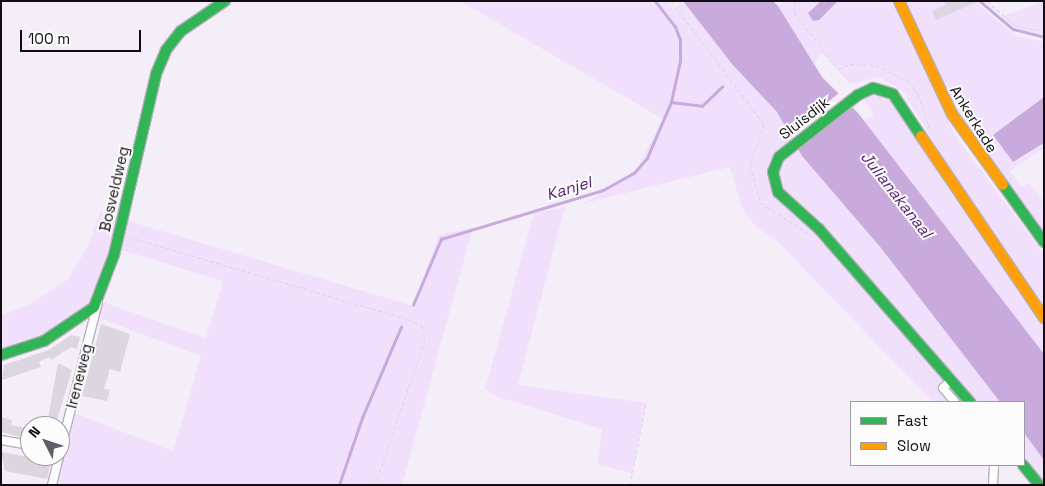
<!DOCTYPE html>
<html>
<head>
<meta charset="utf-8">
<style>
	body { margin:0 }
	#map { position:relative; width:1045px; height:486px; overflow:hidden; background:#f4eef9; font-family:"Space Grotesk",sans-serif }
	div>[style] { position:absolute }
	.green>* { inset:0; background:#f1e0fc }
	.water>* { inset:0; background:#c9aadd }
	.pier>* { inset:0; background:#f4eef9 }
	.stream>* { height:2.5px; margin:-1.25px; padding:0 1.25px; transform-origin:1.25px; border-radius:1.25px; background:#c9aadd }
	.building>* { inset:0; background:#dbd6df }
	.path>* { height:1px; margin-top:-0.5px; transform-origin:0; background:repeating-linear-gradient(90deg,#d9d7da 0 4px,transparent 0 6.5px) }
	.roads { filter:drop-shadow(1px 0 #b6b1ba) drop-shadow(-1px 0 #b6b1ba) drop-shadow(0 1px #b6b1ba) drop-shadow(0 -1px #b6b1ba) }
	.street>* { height:8px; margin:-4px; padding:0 4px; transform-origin:4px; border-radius:4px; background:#fdfcfe }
	.fast>* { height:10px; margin:-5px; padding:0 5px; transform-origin:5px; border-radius:5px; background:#30b455 }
	.slow>* { height:10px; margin:-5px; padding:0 5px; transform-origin:5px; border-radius:5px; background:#ff9f0a }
	span { translate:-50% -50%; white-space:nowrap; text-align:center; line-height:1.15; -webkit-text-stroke:4px #fcfcfc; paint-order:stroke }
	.street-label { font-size:15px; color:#120d15 }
	.water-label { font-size:16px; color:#541e6f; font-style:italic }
	.frame { position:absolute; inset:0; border:2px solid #120d15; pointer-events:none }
	.legend { position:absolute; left:850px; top:401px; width:175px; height:65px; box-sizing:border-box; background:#fcfcfc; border:1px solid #9e9ca0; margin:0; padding:6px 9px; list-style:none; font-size:15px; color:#120d15 }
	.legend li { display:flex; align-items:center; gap:10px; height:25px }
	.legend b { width:25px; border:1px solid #9e9ca0 }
	.north { position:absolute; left:20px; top:416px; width:50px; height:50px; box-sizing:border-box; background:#fcfcfc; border:1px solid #9e9ca0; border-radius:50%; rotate:311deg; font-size:14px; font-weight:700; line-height:20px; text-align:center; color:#120d15 }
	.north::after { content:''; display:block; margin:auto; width:18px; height:22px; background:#615c65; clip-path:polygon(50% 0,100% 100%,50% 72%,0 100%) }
	.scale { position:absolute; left:20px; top:30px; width:121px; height:22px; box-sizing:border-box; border:2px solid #120d15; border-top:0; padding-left:6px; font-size:15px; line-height:18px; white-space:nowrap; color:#120d15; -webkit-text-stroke:4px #fcfcfc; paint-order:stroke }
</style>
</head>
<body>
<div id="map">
	<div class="green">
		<div style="clip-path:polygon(460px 1px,667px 1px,674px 9px,683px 1px,732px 64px,777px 112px,803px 157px,881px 248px,1000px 402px,977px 402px,967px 391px,972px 402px,933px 402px,777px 241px,756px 227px,742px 208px,730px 167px,582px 204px,622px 181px,639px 165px,663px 119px)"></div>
		<div style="clip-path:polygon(788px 1px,821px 1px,810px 10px,814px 19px,826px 14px,838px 1px,893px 1px,954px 134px,1044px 255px,1044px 314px,984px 227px,904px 92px,879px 77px,850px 84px,822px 53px,814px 64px,778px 6px)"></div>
		<div style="clip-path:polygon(902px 1px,974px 1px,1016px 36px,1044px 42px,1044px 97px,1035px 103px,1017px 162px,1044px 143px,1044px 148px,1010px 171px,1021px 187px,1029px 183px,1044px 202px,1044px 240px,965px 134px)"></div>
		<div style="clip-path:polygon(1044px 1px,1044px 37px,1021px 32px,1001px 17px)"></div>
		<div style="clip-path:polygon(874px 92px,894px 102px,948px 189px,1044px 327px,1044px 354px,863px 121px,874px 115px,863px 98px)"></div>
		<div style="clip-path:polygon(565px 207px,518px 385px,646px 403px,632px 473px,598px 465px,602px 429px,498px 397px,485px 389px,534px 213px)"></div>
		<div style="clip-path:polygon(100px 212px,119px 217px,93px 301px,47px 336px,1px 352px,1px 315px,27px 306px,67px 280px,89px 245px)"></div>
		<div style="clip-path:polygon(125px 220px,413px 306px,439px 235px,473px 227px,402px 485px,57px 485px,74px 413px,173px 451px,201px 356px,96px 317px,102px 302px,206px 338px,223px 281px,118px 249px)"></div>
		<div style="clip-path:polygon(1024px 433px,1044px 460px,1044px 483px,1024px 458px)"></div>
	</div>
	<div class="water">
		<div style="clip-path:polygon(683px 1px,773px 1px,778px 6px,822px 77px,858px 113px,1044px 354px,1044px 460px,1024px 433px,1024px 402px,1000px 402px,881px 248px,802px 156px,777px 112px,732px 64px)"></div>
		<div style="clip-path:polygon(821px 1px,838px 1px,819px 20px,813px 21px,808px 13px)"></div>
		<div style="clip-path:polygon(1044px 97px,1044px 143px,1013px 162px,993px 135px)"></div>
	</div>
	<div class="pier">
		<div style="clip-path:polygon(839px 93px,852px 106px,797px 148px,789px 134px)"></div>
	</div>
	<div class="stream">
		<div style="left:980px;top:1px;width:43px;rotate:40.3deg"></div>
		<div style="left:1013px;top:29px;width:32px;rotate:14deg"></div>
		<div style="left:671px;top:102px;width:31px;rotate:7deg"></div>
		<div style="left:702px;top:106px;width:28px;rotate:-44deg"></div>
		<div style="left:413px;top:305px;width:72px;rotate:-67deg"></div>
		<div style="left:441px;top:239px;width:169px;rotate:-16.8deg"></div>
		<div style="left:603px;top:190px;width:35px;rotate:-29deg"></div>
		<div style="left:634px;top:173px;width:20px;rotate:-49deg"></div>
		<div style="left:647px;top:158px;width:61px;rotate:-66.8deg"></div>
		<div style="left:671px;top:102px;width:42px;rotate:-77.6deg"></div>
		<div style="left:680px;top:61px;width:21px;rotate:-90deg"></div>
		<div style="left:680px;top:40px;width:14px;rotate:-111deg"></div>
		<div style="left:675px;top:27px;width:33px;rotate:-128deg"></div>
		<div style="left:339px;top:485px;width:71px;rotate:-71.1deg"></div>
		<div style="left:362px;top:418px;width:99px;rotate:-66.8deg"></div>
	</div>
	<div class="building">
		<div style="clip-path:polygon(944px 1px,979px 1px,936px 20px,932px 11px,946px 5px)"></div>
		<div style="clip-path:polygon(101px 324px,130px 334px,120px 372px,110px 369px,104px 389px,110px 390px,107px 401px,82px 396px)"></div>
		<div style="clip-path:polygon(71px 335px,80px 337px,77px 349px,71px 347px,51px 360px,49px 357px,39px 362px,41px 367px,2px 380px,4px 365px,49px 350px)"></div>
		<div style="clip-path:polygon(58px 363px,72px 370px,57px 420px,48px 418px)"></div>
		<div style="clip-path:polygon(1px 417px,12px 420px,11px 425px,30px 429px,30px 439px,1px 432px)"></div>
		<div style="clip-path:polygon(1px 452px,51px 461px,47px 479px,5px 471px)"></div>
	</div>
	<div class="path">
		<div style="left:671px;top:1px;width:154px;rotate:52.9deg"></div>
		<div style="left:764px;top:124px;width:43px;rotate:108.9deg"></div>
		<div style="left:750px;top:165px;width:40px;rotate:74deg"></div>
		<div style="left:761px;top:203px;width:59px;rotate:32.6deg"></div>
		<div style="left:795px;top:1px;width:11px;rotate:95deg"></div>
		<div style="left:794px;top:12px;width:72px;rotate:52.3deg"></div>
		<div style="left:838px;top:69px;width:13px;rotate:-23deg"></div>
		<div style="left:850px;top:64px;width:26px;rotate:2deg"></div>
		<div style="left:876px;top:65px;width:36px;rotate:27deg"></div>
		<div style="left:908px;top:81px;width:16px;rotate:52deg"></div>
		<div style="left:918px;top:94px;width:40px;rotate:71.1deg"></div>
		<div style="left:987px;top:1px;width:38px;rotate:41deg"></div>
		<div style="left:1016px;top:26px;width:28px;rotate:10deg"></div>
		<div style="left:129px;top:237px;width:291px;rotate:16.4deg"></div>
		<div style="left:408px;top:319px;width:16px;rotate:27deg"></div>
		<div style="left:422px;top:326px;width:14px;rotate:78deg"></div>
		<div style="left:425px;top:340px;width:153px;rotate:109deg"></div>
		<div style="left:915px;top:354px;width:36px;rotate:51deg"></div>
		<div style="left:630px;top:485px;width:84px;rotate:-79deg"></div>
	</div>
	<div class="roads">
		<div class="street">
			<div style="left:951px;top:380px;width:11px;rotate:135deg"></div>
			<div style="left:943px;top:388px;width:18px;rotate:49deg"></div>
			<div style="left:1px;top:440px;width:29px;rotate:10deg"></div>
			<div style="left:60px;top:452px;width:155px;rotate:-75.8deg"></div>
			<div style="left:52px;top:485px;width:30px;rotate:-76deg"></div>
			<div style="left:993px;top:485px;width:20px;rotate:-87deg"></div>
		</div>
		<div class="fast">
			<div style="left:921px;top:136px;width:50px;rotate:-123.7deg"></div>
			<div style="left:893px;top:94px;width:21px;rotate:-163deg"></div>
			<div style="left:873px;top:88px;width:17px;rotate:155deg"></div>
			<div style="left:858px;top:95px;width:100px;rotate:141.9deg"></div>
			<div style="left:779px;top:157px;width:16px;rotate:112deg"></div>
			<div style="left:773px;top:172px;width:21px;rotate:76deg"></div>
			<div style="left:778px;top:192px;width:55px;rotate:42.1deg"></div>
			<div style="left:819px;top:229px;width:230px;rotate:48.9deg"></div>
			<div style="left:1003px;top:185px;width:70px;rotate:54.3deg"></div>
			<div style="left:1px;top:355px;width:45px;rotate:-18deg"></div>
			<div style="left:44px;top:341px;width:60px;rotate:-34.2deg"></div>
			<div style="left:94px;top:307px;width:56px;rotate:-69deg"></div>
			<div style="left:114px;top:255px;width:186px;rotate:-76.9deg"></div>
			<div style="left:156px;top:74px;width:26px;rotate:-67deg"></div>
			<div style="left:166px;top:50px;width:24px;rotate:-52deg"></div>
			<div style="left:181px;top:31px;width:53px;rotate:-34.3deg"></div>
			<div style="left:1023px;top:465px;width:26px;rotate:51deg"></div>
		</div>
		<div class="slow">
			<div style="left:899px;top:1px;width:125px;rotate:64.9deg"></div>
			<div style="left:952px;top:114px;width:87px;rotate:54.3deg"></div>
			<div style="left:921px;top:136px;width:220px;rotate:55.9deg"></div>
		</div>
	</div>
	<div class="street-label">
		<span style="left:804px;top:118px;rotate:-38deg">Sluisdijk</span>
		<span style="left:974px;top:119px;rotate:58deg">Ankerkade</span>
		<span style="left:114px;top:189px;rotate:-77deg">Bosveldweg</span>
		<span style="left:79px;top:376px;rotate:-76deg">Ireneweg</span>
	</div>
	<div class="water-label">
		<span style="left:569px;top:189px;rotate:-17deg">Kanjel</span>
		<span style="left:896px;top:195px;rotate:52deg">Julianakanaal</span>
	</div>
	<div class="frame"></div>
	<ul class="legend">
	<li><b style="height:6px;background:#30b455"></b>Fast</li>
	<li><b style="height:6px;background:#ff9f0a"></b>Slow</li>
	</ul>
	<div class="north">N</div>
	<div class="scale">100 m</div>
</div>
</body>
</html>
